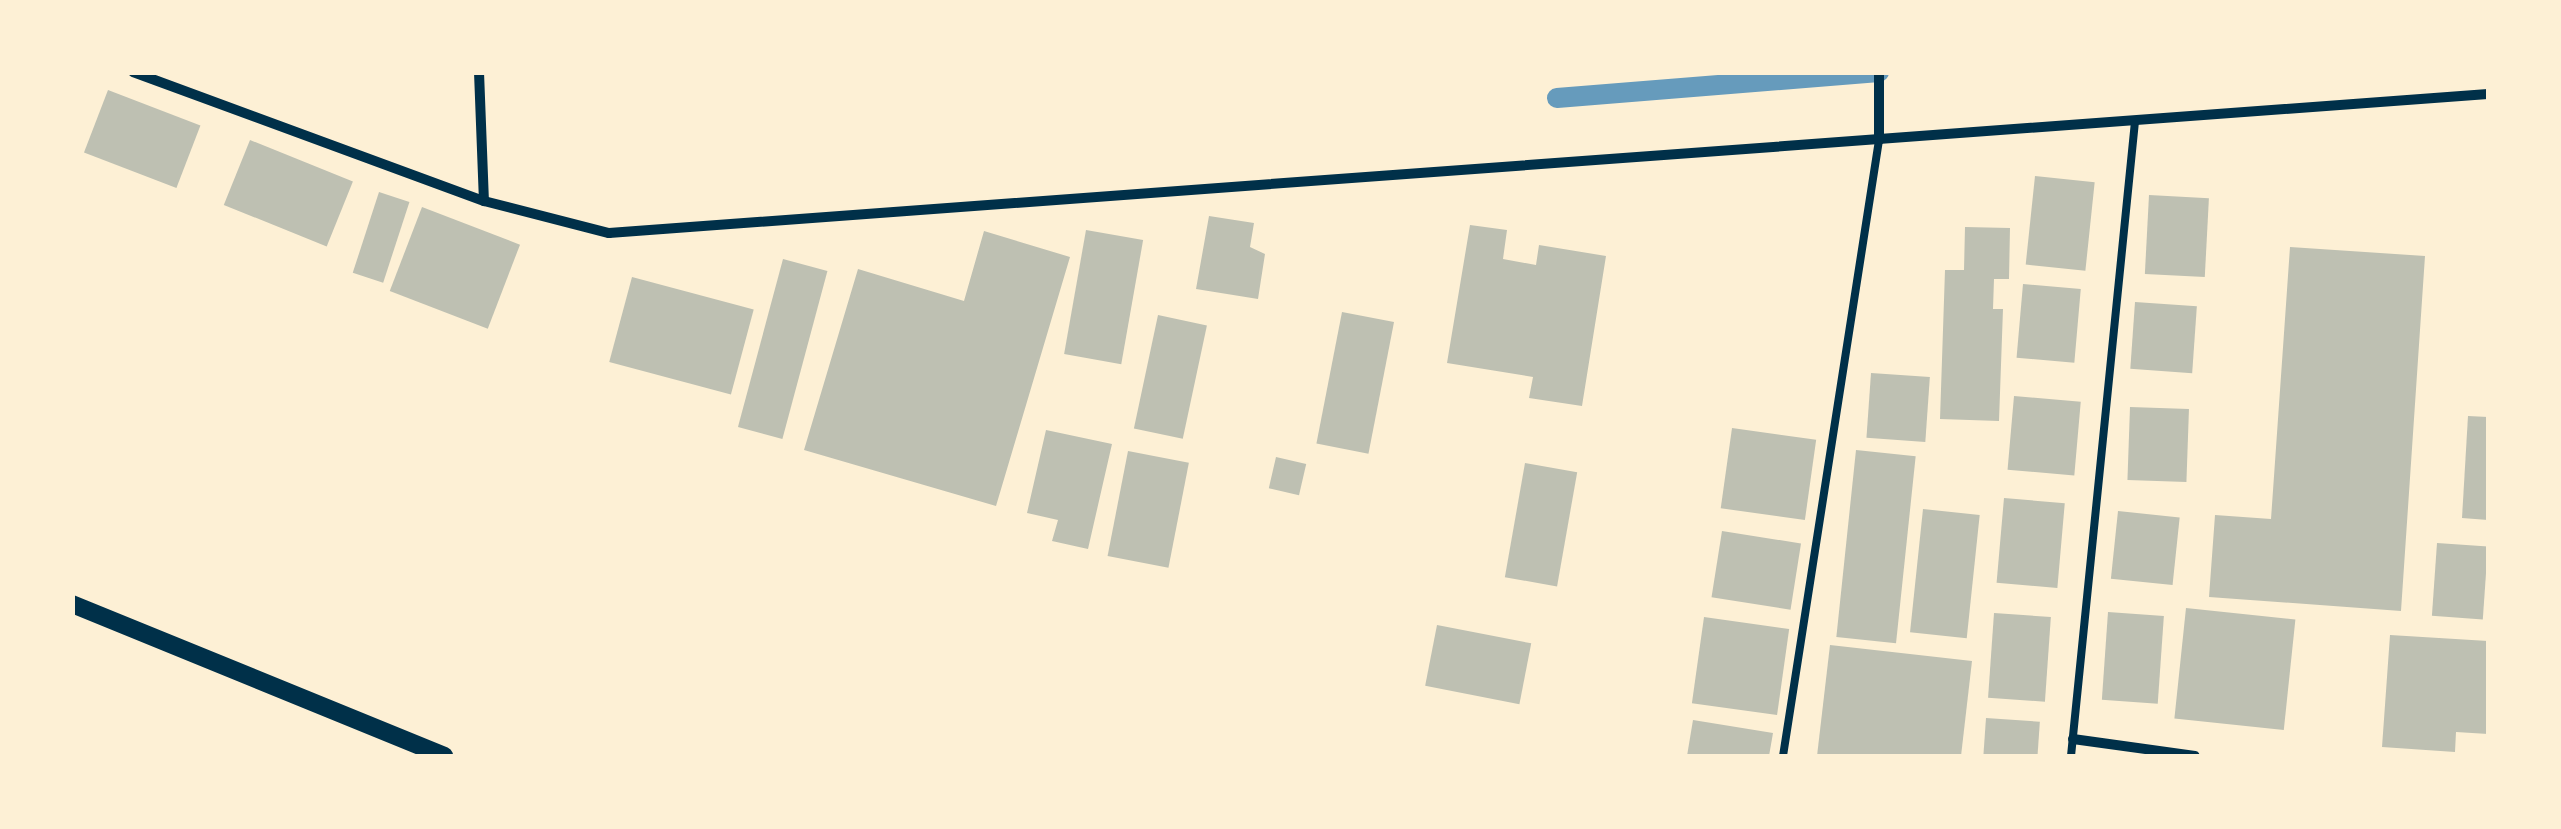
<!DOCTYPE html>
<html>
<head>
<meta charset="utf-8">
<style>
	body { margin:0 }
	#map { position:relative; width:2561px; height:829px; overflow:hidden; background:#fdf0d5; font-family:Poppins,sans-serif }
	div>[style] { position:absolute }
	.stream>* { height:20px; margin:-10px; padding:0 10px; transform-origin:10px; border-radius:10px; background:#669bbc }
	.building>* { inset:0; background:#bec0b2; transform-origin:0 0 }
	.service>* { height:8px; margin:-4px; padding:0 4px; transform-origin:4px; border-radius:4px; background:#003049 }
	.minor>* { height:10px; margin:-5px; padding:0 5px; transform-origin:5px; border-radius:5px; background:#003049 }
	.tertiary>* { height:18px; margin:-9px; padding:0 9px; transform-origin:9px; border-radius:9px; background:#003049 }
	span { translate:-50% -50%; white-space:nowrap; text-align:center; line-height:1.15; -webkit-text-stroke:8px #fdf0d5; paint-order:stroke }
	.frame { position:absolute; inset:0; border:75px solid #fdf0d5; pointer-events:none }
</style>
</head>
<body>
<div id="map">
	<div class="stream">
		<div style="left:1557px;top:98px;width:323px;rotate:-4.6deg"></div>
	</div>
	<div class="building">
		<div style="left:108px;top:90px;width:99px;height:67px;rotate:21deg"></div>
		<div style="left:250px;top:140px;width:111px;height:70px;rotate:22deg"></div>
		<div style="left:2035px;top:176px;width:60px;height:89px;rotate:6deg"></div>
		<div style="left:379px;top:192px;width:32px;height:85px;rotate:18deg"></div>
		<div style="left:2149px;top:195px;width:60px;height:79px;rotate:3deg"></div>
		<div style="left:422px;top:207px;width:105px;height:90px;rotate:21deg"></div>
		<div style="clip-path:polygon(1209px 216px,1254px 223px,1250px 247px,1265px 254px,1258px 299px,1196px 289px)"></div>
		<div style="clip-path:polygon(1470px 225px,1507px 230px,1503px 259px,1536px 265px,1539px 245px,1606px 256px,1582px 406px,1529px 398px,1533px 377px,1447px 363px)"></div>
		<div style="clip-path:polygon(1965px 227px,2010px 228px,2009px 279px,1994px 279px,1993px 309px,2003px 309px,1999px 421px,1940px 419px,1945px 270px,1964px 270px)"></div>
		<div style="left:1086px;top:230px;width:58px;height:126px;rotate:10deg"></div>
		<div style="clip-path:polygon(984px 231px,1070px 257px,996px 506px,804px 450px,858px 269px,964px 301px)"></div>
		<div style="clip-path:polygon(2290px 247px,2425px 256px,2401px 611px,2209px 597px,2215px 515px,2271px 519px)"></div>
		<div style="left:783px;top:259px;width:46px;height:174px;rotate:15deg"></div>
		<div style="left:632px;top:277px;width:126px;height:88px;rotate:15deg"></div>
		<div style="left:2023px;top:284px;width:58px;height:74px;rotate:5deg"></div>
		<div style="left:2135px;top:302px;width:62px;height:67px;rotate:4deg"></div>
		<div style="left:1342px;top:312px;width:53px;height:134px;rotate:11deg"></div>
		<div style="left:1158px;top:315px;width:50px;height:116px;rotate:12deg"></div>
		<div style="left:1871px;top:373px;width:59px;height:65px;rotate:4deg"></div>
		<div style="left:2014px;top:396px;width:67px;height:74px;rotate:5deg"></div>
		<div style="left:2130px;top:407px;width:59px;height:73px;rotate:2deg"></div>
		<div style="clip-path:polygon(2468px 416px,2488px 417px,2488px 520px,2462px 518px)"></div>
		<div style="left:1732px;top:428px;width:85px;height:81px;rotate:8deg"></div>
		<div style="clip-path:polygon(1046px 430px,1112px 444px,1088px 549px,1052px 541px,1058px 520px,1027px 513px)"></div>
		<div style="left:1856px;top:450px;width:60px;height:188px;rotate:6deg"></div>
		<div style="left:1128px;top:451px;width:62px;height:107px;rotate:11deg"></div>
		<div style="left:1276px;top:457px;width:31px;height:32px;rotate:13deg"></div>
		<div style="left:1525px;top:463px;width:53px;height:116px;rotate:10deg"></div>
		<div style="left:2004px;top:498px;width:61px;height:85px;rotate:5deg"></div>
		<div style="left:1923px;top:509px;width:57px;height:124px;rotate:6deg"></div>
		<div style="left:2118px;top:511px;width:62px;height:68px;rotate:6deg"></div>
		<div style="left:1722px;top:531px;width:80px;height:67px;rotate:9deg"></div>
		<div style="left:2437px;top:543px;width:51px;height:73px;rotate:4deg"></div>
		<div style="left:2186px;top:608px;width:110px;height:111px;rotate:6deg"></div>
		<div style="left:2108px;top:612px;width:56px;height:88px;rotate:4deg"></div>
		<div style="left:1994px;top:613px;width:57px;height:85px;rotate:4deg"></div>
		<div style="left:1704px;top:617px;width:86px;height:87px;rotate:8deg"></div>
		<div style="left:1437px;top:625px;width:96px;height:62px;rotate:11deg"></div>
		<div style="clip-path:polygon(2390px 635px,2488px 641px,2488px 734px,2456px 732px,2455px 752px,2382px 747px)"></div>
		<div style="clip-path:polygon(1830px 645px,1972px 661px,1961px 756px,1817px 756px)"></div>
		<div style="left:1986px;top:718px;width:54px;height:38px;rotate:4deg"></div>
		<div style="clip-path:polygon(1693px 720px,1773px 733px,1769px 756px,1687px 756px)"></div>
	</div>
	<div class="service">
		<div style="left:1783px;top:756px;width:623px;rotate:-81.14deg"></div>
		<div style="left:2071px;top:756px;width:638px;rotate:-84.24deg"></div>
	</div>
	<div class="minor">
		<div style="left:133px;top:72px;width:374px;rotate:20.2deg"></div>
		<div style="left:484px;top:201px;width:129px;rotate:14.4deg"></div>
		<div style="left:609px;top:233px;width:1884px;rotate:-4.23deg"></div>
		<div style="left:479px;top:72px;width:129px;rotate:87.8deg"></div>
		<div style="left:1879px;top:72px;width:68px;rotate:90deg"></div>
		<div style="left:2073px;top:739px;width:123px;rotate:7.9deg"></div>
	</div>
	<div class="tertiary">
		<div style="left:72px;top:604px;width:402px;rotate:22.2deg"></div>
	</div>
	<div class="frame"></div>
</div>
</body>
</html>
